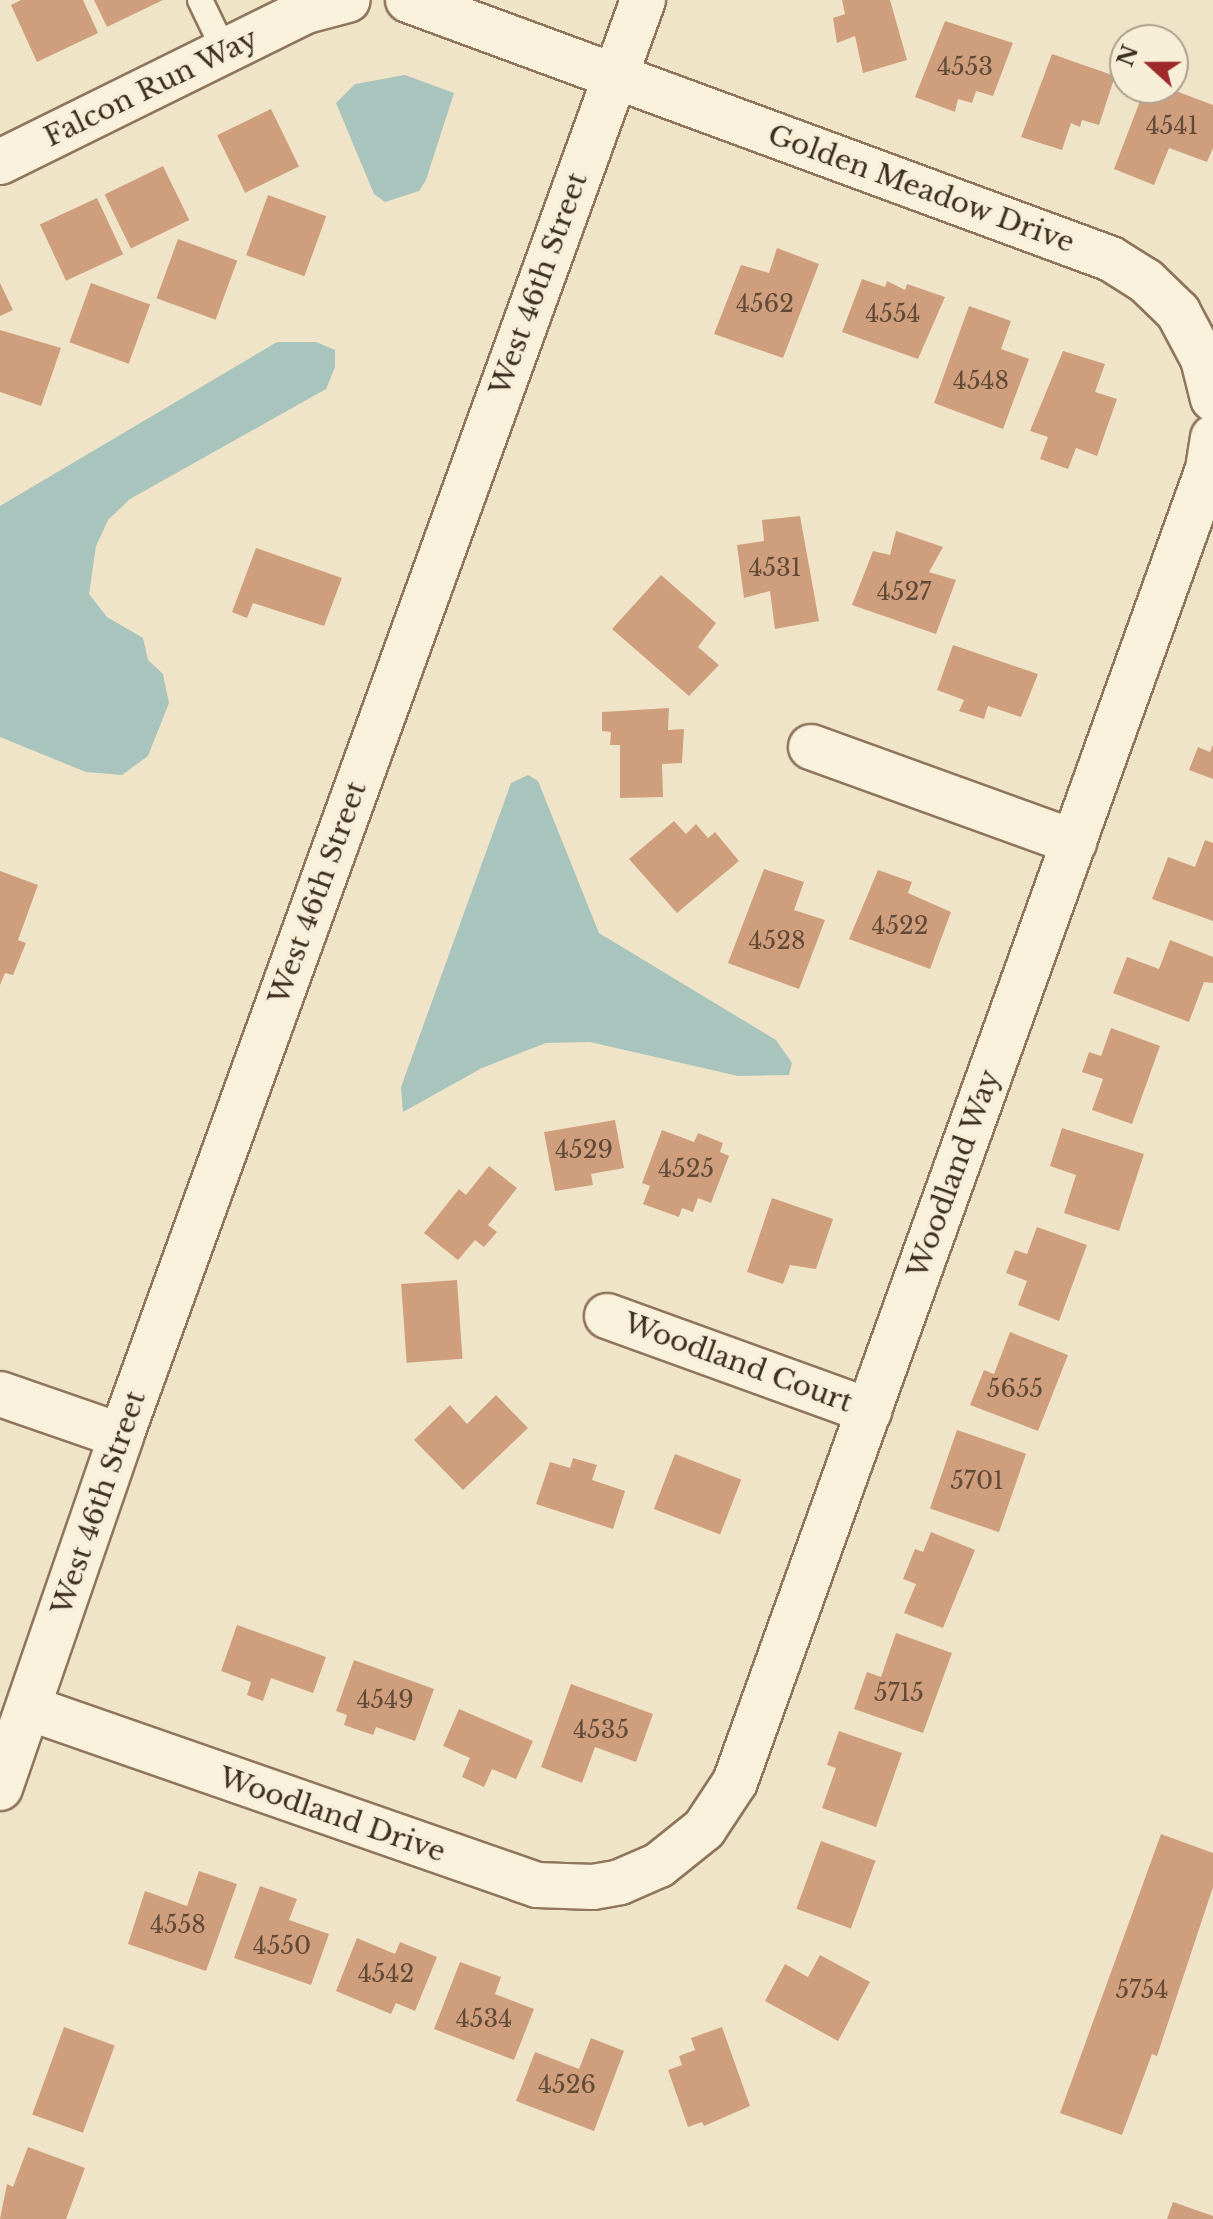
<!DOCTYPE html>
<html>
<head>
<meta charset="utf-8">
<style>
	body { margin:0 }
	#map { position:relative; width:1213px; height:2219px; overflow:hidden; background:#f0e4c8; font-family:"Libre Baskerville",serif }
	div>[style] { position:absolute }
	.water>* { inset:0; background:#a9c4bc }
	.building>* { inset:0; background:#cf9f7d; transform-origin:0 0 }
	.roads { filter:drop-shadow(2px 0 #8d765c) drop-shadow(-2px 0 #8d765c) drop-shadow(0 2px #8d765c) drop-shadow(0 -2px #8d765c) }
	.lane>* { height:24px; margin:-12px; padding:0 12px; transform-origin:12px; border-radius:12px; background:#faf1dc }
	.street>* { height:44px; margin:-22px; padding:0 22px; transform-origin:22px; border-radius:22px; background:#faf1dc }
	.secondary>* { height:44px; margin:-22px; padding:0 22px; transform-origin:22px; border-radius:22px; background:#faf1dc }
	span { translate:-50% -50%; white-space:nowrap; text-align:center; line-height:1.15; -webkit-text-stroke:6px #f7eed8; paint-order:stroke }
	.number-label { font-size:24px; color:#624a37 }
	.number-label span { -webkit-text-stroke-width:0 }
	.street-label { font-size:28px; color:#3d2e20 }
	.north { position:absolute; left:1109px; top:24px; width:80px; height:80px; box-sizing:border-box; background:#f7eed8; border:2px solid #ada18e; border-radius:50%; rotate:291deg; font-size:22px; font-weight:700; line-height:32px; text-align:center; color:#3d2e20 }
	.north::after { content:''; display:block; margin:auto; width:28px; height:36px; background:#9e2a2b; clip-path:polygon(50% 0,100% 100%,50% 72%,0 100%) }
</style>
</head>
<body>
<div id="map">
	<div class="water">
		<div style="clip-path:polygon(405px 75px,454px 93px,426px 180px,419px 191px,385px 202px,374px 194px,336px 103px,355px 84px)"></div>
		<div style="clip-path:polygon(277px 342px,316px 342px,335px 350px,335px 367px,326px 389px,130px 499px,108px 520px,96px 546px,89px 594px,107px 617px,143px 638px,148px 660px,163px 674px,169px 703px,148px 756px,122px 775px,86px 772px,0 737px,0 506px)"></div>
		<div style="clip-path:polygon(528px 775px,538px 781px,599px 933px,776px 1040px,792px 1063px,789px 1075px,738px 1076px,590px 1042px,546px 1043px,482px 1068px,403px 1112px,401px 1087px,511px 783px)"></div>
	</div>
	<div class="building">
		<div style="clip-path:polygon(21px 0,83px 0,98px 33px,37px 62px,11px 5px)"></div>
		<div style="clip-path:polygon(94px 0,163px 0,107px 27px)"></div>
		<div style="clip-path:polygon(842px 0,890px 0,907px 60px,863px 73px,855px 36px,837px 43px,833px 18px,845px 14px)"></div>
		<div style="clip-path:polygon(945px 21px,1013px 43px,993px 96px,976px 91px,972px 103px,958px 99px,955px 112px,915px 97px)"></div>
		<div style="clip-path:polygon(1052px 54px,1115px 76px,1099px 125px,1082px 120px,1080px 127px,1071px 123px,1062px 150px,1021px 137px)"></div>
		<div style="clip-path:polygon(1145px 88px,1168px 88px,1213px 105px,1213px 148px,1207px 162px,1169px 148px,1154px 185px,1114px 169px)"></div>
		<div style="left:271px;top:109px;width:64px;height:60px;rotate:64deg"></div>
		<div style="left:163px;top:166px;width:60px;height:65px;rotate:64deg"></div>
		<div style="left:268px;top:195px;width:62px;height:64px;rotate:20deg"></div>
		<div style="left:97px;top:198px;width:62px;height:63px;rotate:65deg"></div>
		<div style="left:178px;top:239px;width:63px;height:63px;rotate:20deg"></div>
		<div style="clip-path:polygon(777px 248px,819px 264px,783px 358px,714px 334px,741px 265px,769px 273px)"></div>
		<div style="clip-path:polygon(862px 279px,885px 287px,887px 281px,905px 290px,907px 284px,945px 297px,918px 359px,842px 332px)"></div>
		<div style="clip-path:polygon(0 283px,13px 310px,0 316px)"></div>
		<div style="left:91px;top:283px;width:63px;height:63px;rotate:20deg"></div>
		<div style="clip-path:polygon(969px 306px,1011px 321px,1001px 349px,1029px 359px,1003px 429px,934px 403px)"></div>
		<div style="clip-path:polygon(0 330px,61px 348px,41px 406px,0 392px)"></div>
		<div style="clip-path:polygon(1063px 351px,1105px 364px,1095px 392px,1117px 399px,1097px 456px,1076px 448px,1068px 469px,1040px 459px,1048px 437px,1030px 431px)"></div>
		<div style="clip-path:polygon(800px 516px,819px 621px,775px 629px,770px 591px,744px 598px,737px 545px,764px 541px,762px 520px)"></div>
		<div style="clip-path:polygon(896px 531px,943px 547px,929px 572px,956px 580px,936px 634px,852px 605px,873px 551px,890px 555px)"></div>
		<div style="clip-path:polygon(256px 548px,342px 578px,324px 626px,253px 603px,247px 618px,232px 612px)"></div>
		<div style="clip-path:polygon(661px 575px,716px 623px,698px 647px,719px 665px,689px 696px,612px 629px)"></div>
		<div style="clip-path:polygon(953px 645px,1038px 674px,1021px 717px,988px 706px,984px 719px,959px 711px,964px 700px,937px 690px)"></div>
		<div style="clip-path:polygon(669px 708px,668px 730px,684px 729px,682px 763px,662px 764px,663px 797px,620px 798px,620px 745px,610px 745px,611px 732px,602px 731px,602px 712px)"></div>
		<div style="clip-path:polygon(1213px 745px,1213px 779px,1189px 770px,1198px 747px,1210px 752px)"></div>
		<div style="clip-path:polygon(674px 821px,686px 834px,696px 824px,708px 838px,715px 832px,739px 861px,677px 913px,629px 859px)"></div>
		<div style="clip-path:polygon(1205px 840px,1213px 843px,1213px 921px,1152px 899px,1168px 857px,1195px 867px)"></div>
		<div style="clip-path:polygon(764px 869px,804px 882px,794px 910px,825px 920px,799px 989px,728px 963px)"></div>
		<div style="clip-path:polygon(878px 870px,912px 882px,908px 893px,951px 912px,930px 969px,849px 939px)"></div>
		<div style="clip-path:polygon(0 871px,38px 885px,18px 940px,26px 943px,13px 975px,5px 973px,0 985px)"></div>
		<div style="clip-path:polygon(1170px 940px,1213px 957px,1213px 983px,1204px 982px,1189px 1022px,1113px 993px,1127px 957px,1159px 969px)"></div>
		<div style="clip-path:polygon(1111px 1028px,1160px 1046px,1132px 1124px,1092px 1110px,1103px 1079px,1082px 1072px,1089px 1052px,1101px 1056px)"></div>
		<div style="clip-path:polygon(615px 1120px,624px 1168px,591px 1174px,593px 1185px,555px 1191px,544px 1132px)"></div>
		<div style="clip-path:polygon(1062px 1128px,1144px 1154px,1119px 1231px,1064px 1213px,1076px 1175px,1050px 1166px)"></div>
		<div style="clip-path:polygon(662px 1130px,694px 1142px,698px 1133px,723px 1143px,720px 1152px,729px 1156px,711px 1203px,698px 1198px,693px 1212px,682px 1208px,679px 1217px,643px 1204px,650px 1186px,642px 1183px)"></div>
		<div style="clip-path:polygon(489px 1166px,517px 1188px,488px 1225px,497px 1232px,484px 1247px,475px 1240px,458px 1260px,424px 1233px,459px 1189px,466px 1195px)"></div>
		<div style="clip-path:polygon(772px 1198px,833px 1219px,816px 1269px,790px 1265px,783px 1284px,747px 1272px)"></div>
		<div style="clip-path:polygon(1037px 1227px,1087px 1245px,1059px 1321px,1018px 1305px,1027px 1281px,1006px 1273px,1015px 1250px,1027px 1254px)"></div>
		<div style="left:457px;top:1280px;width:79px;height:56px;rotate:86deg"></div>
		<div style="clip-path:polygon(1010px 1332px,1068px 1355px,1038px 1431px,970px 1405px,984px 1370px,994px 1374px)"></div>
		<div style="clip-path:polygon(496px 1395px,528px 1428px,463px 1490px,414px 1440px,450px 1405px,467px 1424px)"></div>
		<div style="left:957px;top:1430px;width:73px;height:83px;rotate:19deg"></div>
		<div style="left:675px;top:1454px;width:71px;height:59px;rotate:21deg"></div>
		<div style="clip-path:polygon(573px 1458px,597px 1465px,592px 1480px,625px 1491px,613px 1529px,536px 1504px,550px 1462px,570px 1468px)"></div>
		<div style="clip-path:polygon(931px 1532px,975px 1550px,943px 1628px,904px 1613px,916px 1584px,903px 1579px,915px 1549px,923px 1552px)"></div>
		<div style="clip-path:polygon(237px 1625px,326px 1657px,313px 1693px,271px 1678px,263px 1701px,247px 1695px,251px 1682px,221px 1671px)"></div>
		<div style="clip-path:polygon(896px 1633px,952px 1653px,923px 1733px,854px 1709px,867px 1672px,881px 1677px)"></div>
		<div style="clip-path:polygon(354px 1660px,434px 1689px,415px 1741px,376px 1727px,373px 1735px,344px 1725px,347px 1715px,336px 1711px)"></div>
		<div style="clip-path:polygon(571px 1684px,653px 1714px,636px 1762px,595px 1747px,582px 1783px,541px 1767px)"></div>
		<div style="clip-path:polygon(459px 1709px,533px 1741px,516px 1779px,492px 1769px,484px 1787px,462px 1777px,470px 1758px,443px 1746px)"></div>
		<div style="clip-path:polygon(839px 1731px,902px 1753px,876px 1827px,822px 1808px,836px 1768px,827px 1765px)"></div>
		<div style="clip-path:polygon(1161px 1834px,1213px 1853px,1213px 1887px,1157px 2056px,1152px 2054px,1122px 2135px,1060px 2113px)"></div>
		<div style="left:821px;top:1841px;width:58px;height:72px;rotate:20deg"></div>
		<div style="clip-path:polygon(199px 1871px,237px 1884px,206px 1971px,128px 1944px,145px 1891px,187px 1906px)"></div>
		<div style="clip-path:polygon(260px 1886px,297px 1899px,289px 1920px,329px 1934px,311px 1985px,234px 1958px)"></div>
		<div style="clip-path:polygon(357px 1938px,395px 1954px,400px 1942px,437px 1957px,415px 2011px,396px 2003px,391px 2014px,336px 1991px)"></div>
		<div style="clip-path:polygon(820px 1955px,870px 1982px,838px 2041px,765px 2001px,785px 1964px,808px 1977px)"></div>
		<div style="clip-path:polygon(460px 1962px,501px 1977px,495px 1994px,534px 2009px,514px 2060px,434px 2029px)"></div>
		<div style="left:64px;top:2027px;width:54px;height:93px;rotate:20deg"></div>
		<div style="clip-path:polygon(722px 2027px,750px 2106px,704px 2126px,702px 2122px,688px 2127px,668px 2070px,682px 2065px,679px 2056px,695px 2050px,691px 2038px)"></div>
		<div style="clip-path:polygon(591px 2038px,624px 2051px,594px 2131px,516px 2101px,535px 2052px,579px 2069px)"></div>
		<div style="clip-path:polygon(28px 2147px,85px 2168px,66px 2219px,0 2219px,7px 2184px,13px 2187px)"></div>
		<div style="clip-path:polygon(1173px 2202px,1213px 2216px,1213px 2219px,1167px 2219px)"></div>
	</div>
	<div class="roads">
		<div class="lane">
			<div style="left:200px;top:0;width:58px;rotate:64.3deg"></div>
		</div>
		<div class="street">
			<div style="left:408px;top:0;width:749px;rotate:20.22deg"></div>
			<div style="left:1111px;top:259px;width:41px;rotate:32.2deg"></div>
			<div style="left:1146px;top:281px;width:45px;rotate:44.1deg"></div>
			<div style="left:1178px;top:312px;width:53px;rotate:62deg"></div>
			<div style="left:1203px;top:359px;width:41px;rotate:76deg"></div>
			<div style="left:0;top:162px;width:341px;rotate:-26.3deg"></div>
			<div style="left:306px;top:11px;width:43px;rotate:-14.7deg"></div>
			<div style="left:811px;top:747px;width:280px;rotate:19.9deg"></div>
			<div style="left:607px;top:1316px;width:279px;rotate:19.9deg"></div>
			<div style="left:0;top:1394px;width:128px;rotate:19.1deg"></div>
			<div style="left:29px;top:1708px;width:538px;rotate:19.21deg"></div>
			<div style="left:537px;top:1885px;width:56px;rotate:2deg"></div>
			<div style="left:593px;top:1887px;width:27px;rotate:-10deg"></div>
			<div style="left:620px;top:1882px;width:43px;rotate:-23.6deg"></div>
			<div style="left:659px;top:1865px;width:58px;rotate:-38.7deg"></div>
			<div style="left:704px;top:1829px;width:56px;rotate:-56.6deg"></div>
			<div style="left:735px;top:1782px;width:1396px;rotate:-70.19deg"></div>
			<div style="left:1208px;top:469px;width:32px;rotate:-81deg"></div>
		</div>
		<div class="secondary">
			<div style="left:0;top:1788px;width:372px;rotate:-71deg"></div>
			<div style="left:121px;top:1436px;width:1528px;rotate:-70.02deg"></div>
		</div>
	</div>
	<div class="number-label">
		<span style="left:965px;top:67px">4553</span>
		<span style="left:1172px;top:126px">4541</span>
		<span style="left:765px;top:304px">4562</span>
		<span style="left:893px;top:314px">4554</span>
		<span style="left:981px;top:381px">4548</span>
		<span style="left:775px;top:568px">4531</span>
		<span style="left:904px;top:592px">4527</span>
		<span style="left:900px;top:926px">4522</span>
		<span style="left:777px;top:941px">4528</span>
		<span style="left:584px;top:1150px">4529</span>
		<span style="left:686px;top:1169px">4525</span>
		<span style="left:1015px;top:1389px">5655</span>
		<span style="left:977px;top:1481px">5701</span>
		<span style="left:899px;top:1693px">5715</span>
		<span style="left:385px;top:1700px">4549</span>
		<span style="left:601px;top:1730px">4535</span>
		<span style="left:178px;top:1925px">4558</span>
		<span style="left:282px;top:1946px">4550</span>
		<span style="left:386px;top:1974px">4542</span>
		<span style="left:1142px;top:1990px">5754</span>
		<span style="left:484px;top:2019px">4534</span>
		<span style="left:567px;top:2085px">4526</span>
	</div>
	<div class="street-label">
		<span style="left:151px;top:88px;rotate:-26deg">Falcon Run Way</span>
		<span style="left:921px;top:189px;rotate:20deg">Golden Meadow Drive</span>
		<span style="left:539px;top:284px;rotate:-70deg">West 46th Street</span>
		<span style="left:318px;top:893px;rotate:-70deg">West 46th Street</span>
		<span style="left:954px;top:1174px;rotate:-70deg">Woodland Way</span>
		<span style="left:738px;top:1363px;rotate:20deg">Woodland Court</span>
		<span style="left:99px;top:1503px;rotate:-71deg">West 46th Street</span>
		<span style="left:332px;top:1815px;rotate:19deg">Woodland Drive</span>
	</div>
	<div class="north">N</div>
</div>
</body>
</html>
